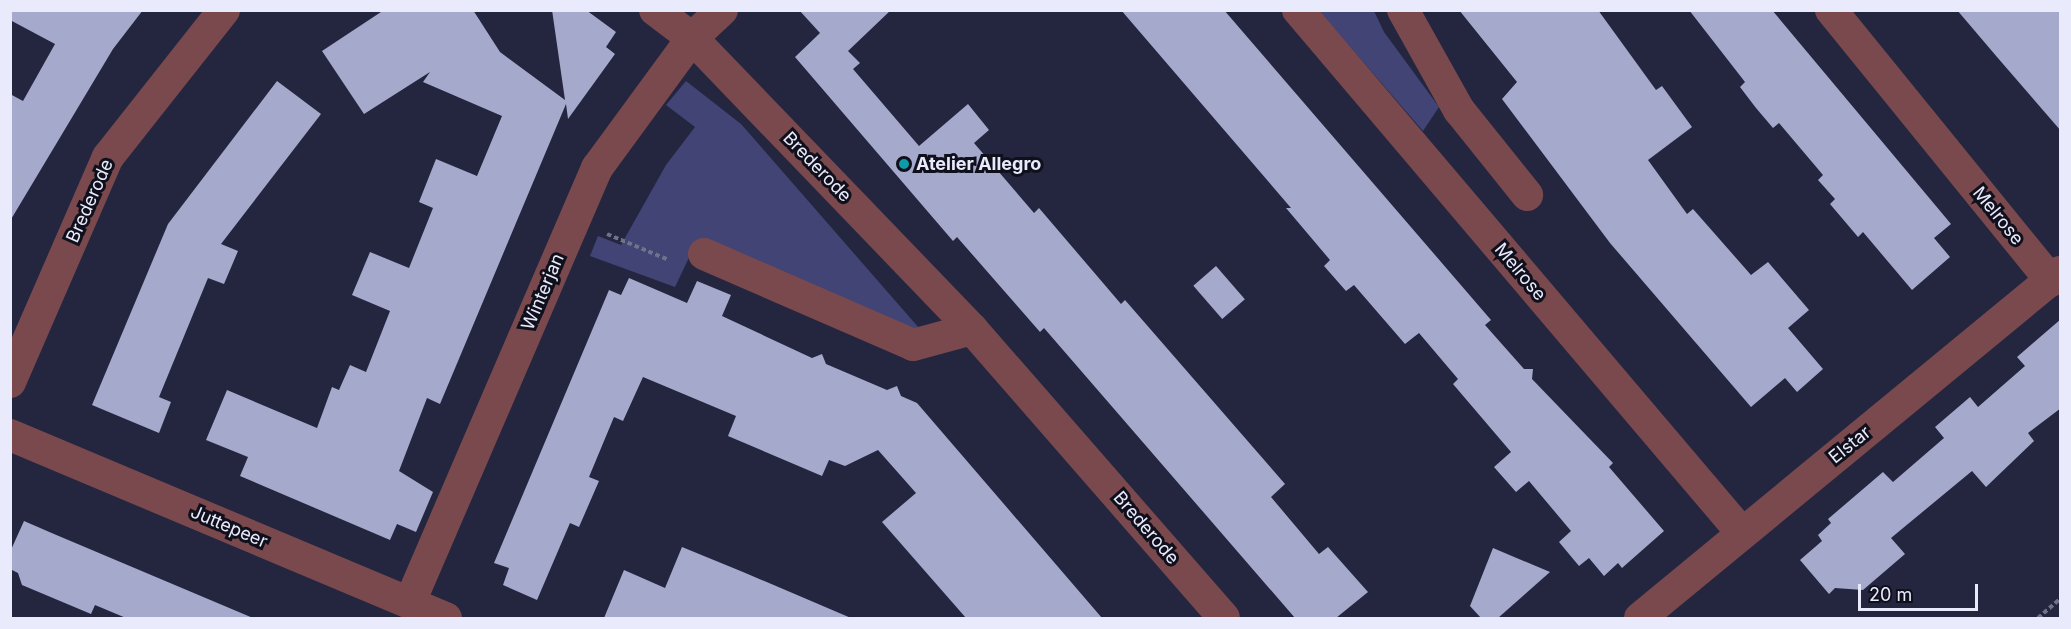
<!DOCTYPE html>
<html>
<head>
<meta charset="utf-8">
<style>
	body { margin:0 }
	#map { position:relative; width:2071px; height:629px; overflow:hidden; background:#242640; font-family:Inter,sans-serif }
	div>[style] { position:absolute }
	.green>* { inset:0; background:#414475 }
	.building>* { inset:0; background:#a5a9cb; transform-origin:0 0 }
	.path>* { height:4px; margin-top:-2px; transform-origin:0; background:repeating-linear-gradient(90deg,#707289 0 4.5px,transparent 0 7.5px) }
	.minor>* { height:32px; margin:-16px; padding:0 16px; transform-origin:16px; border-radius:16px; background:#7a494d }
	.dots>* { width:16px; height:16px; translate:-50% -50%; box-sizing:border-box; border:3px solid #0f101c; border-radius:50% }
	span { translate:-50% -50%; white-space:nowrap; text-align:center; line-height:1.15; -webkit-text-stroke:6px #0f101c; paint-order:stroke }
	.poi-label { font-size:18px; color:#e9ebfd; font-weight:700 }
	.left { translate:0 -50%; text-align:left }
	.street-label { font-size:18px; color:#e9ebfd }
	.frame { position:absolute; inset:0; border:12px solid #e9ebfd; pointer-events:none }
	.scale { position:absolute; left:1858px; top:584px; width:120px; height:27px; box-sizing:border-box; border:3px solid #e9ebfd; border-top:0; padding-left:8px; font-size:18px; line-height:21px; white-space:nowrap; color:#e9ebfd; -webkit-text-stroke:4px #0f101c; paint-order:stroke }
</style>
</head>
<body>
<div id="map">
	<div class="green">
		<div style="clip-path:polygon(1319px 11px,1374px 11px,1384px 32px,1439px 107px,1423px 131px)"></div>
		<div style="clip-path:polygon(686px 81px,741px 124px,919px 328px,907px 337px,695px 245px,675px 287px,590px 256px,598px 236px,621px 245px,666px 165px,695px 127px,666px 105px)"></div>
	</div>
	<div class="building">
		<div style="clip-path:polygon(10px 10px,143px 10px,113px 49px,10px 221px,10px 94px,23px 101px,55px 44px,10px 20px)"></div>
		<div style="clip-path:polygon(384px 10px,473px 10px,500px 52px,565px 100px,552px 10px,586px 10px,616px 32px,606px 47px,615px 54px,568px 119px,566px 104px,440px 404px,427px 398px,399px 471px,433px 492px,416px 532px,397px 524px,390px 540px,240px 476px,248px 457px,206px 440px,227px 390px,317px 428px,332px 387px,339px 390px,350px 365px,366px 372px,390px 311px,352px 295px,370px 252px,409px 268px,433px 208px,419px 202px,436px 159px,477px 176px,502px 116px,423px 82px,430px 72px,364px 114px,322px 51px)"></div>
		<div style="clip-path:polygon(799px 10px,891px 10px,848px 51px,860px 63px,853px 69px,919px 146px,968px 104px,989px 130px,974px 143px,1034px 213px,1039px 208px,1121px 304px,1125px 300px,1285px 484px,1271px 497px,1319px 554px,1328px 547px,1368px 592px,1336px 618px,1295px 618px,1044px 328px,1040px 332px,957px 237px,953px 241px,795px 57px,820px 33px)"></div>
		<div style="clip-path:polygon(1121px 10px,1224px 10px,1491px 320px,1485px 325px,1524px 369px,1533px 369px,1532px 379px,1613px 463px,1609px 467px,1664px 531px,1622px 568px,1618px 563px,1604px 576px,1589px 558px,1579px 566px,1559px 542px,1571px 531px,1529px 481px,1516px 492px,1494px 467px,1511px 452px,1453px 384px,1458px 379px,1419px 333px,1405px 344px,1354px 285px,1346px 291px,1324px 266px,1330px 260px,1286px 208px,1291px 208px)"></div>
		<div style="clip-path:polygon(1459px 10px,1598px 10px,1656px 90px,1662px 86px,1692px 127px,1648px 160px,1687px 214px,1693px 209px,1751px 275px,1768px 262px,1809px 310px,1788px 328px,1823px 369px,1797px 392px,1785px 378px,1751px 407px,1610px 243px,1502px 99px,1517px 82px)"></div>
		<div style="clip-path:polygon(1689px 10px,1772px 10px,1951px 224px,1934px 238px,1950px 257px,1912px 290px,1863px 232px,1858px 237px,1830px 204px,1835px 199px,1818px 180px,1823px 175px,1779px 123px,1773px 128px,1756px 108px,1740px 87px,1745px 82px)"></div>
		<div style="clip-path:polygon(1957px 10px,2061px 10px,2061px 131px,1997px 57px)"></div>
		<div style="clip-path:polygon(277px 81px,321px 114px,221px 244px,238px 251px,224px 284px,208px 278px,159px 397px,171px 402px,159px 433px,92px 405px,168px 224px)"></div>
		<div style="left:1216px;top:266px;width:44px;height:30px;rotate:49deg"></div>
		<div style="clip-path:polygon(629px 278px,687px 303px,697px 281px,731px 295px,722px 316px,812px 358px,822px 354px,826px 364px,887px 390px,897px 386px,901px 396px,917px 403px,1102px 618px,966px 618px,882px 522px,916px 493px,878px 450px,845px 466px,829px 460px,822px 476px,728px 436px,736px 416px,643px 377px,623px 421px,614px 417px,589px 477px,599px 481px,579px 527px,570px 523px,537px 600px,503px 585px,509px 568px,494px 563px,609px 290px,621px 295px)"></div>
		<div style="clip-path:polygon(2061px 319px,2061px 408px,2028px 433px,2034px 441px,1986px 487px,1972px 471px,1891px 538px,1905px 554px,1863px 590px,1835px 588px,1829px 594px,1800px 560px,1822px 541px,1818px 535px,1831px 523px,1828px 519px,1883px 472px,1893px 482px,1944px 438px,1935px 427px,1970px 397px,1978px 407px,2025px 366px,2017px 357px)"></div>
		<div style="clip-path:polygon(24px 521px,54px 534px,253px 618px,126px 618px,95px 605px,91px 614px,22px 585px,18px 573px,10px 569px,10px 552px)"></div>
		<div style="clip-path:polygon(682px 547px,743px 572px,851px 618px,604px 618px,624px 570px,665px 588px)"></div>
		<div style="clip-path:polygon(1493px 548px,1550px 572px,1498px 618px,1481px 618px,1470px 606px)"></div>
	</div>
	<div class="path">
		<div style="left:607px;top:234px;width:67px;rotate:22.8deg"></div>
		<div style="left:2038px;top:618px;width:29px;rotate:-41deg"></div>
	</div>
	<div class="minor">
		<div style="left:655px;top:10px;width:46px;rotate:37.1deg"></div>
		<div style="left:692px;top:38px;width:404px;rotate:46.1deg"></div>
		<div style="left:972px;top:329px;width:383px;rotate:48.9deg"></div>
		<div style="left:1298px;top:10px;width:686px;rotate:49.67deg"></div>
		<div style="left:1403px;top:10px;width:115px;rotate:60.8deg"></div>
		<div style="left:1459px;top:110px;width:109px;rotate:51.3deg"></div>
		<div style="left:1831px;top:10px;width:349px;rotate:50.9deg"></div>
		<div style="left:704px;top:254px;width:228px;rotate:23.5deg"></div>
		<div style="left:913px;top:345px;width:61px;rotate:-15.2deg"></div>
		<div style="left:10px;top:382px;width:245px;rotate:-66.5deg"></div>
		<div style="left:108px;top:157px;width:187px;rotate:-51.7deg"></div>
		<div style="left:10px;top:435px;width:473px;rotate:22.8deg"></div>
		<div style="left:410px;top:602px;width:473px;rotate:-66.7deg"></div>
		<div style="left:597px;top:168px;width:161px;rotate:-53.8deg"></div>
		<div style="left:692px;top:38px;width:41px;rotate:-43deg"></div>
		<div style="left:1640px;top:618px;width:544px;rotate:-39.48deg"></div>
	</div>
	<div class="dots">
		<div style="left:904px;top:164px;background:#0f9aa8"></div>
	</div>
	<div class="poi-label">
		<span class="left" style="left:916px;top:164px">Atelier Allegro</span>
	</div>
	<div class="street-label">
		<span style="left:817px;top:167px;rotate:46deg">Brederode</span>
		<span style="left:90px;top:201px;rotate:-66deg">Brederode</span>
		<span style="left:1998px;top:216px;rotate:51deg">Melrose</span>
		<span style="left:1520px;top:272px;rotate:50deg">Melrose</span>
		<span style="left:543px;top:292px;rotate:-67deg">Winterjan</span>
		<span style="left:1850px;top:445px;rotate:-39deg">Elstar</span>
		<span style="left:229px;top:527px;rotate:23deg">Juttepeer</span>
		<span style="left:1146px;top:528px;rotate:49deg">Brederode</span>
	</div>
	<div class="frame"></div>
	<div class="scale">20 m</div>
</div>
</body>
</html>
